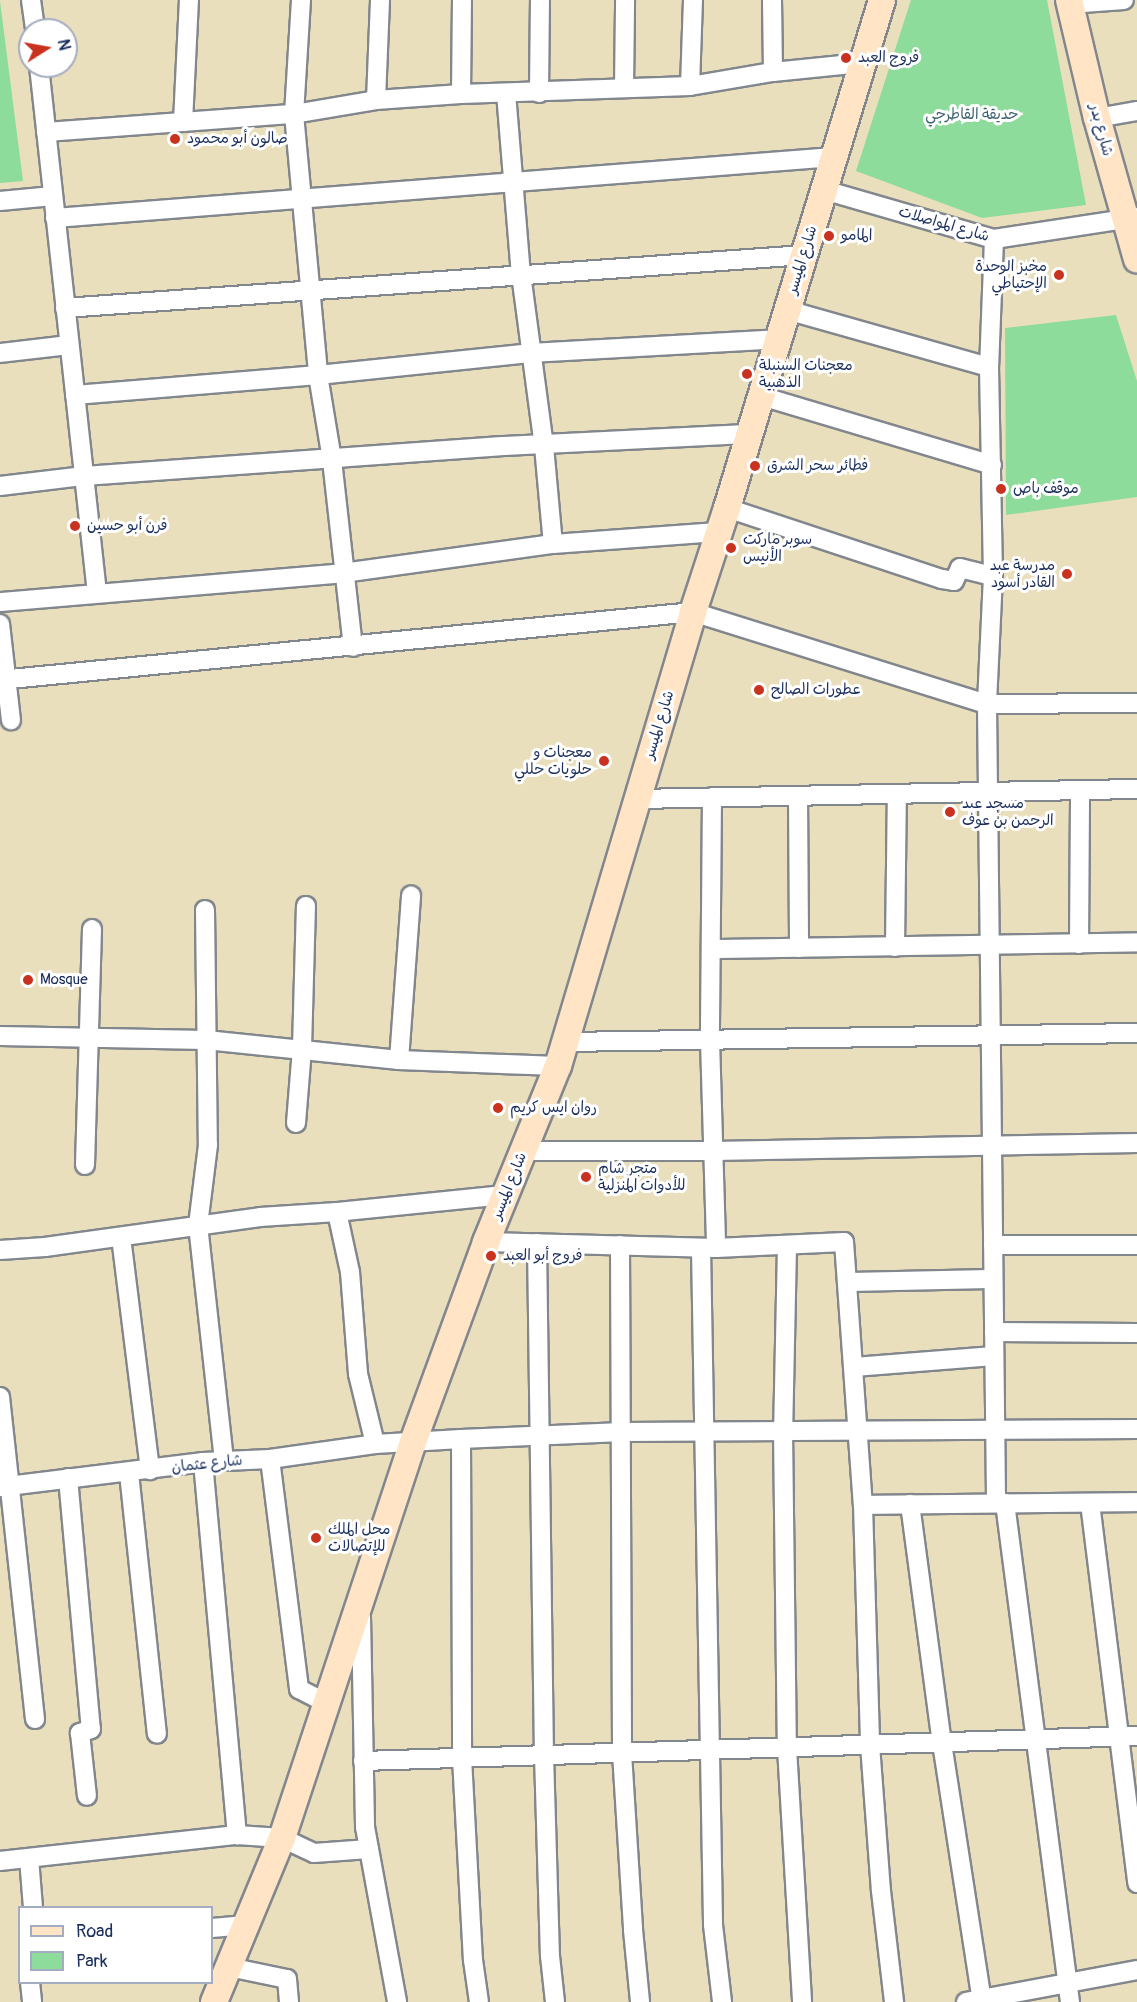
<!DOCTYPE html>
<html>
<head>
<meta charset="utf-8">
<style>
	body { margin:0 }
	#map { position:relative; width:1137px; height:2002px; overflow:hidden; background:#eadfbc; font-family:Pangolin,"Playpen Sans Arabic",sans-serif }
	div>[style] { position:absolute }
	.green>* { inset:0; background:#8ddc9b }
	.roads { filter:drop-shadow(2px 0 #82878d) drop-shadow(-2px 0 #82878d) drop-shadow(0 2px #82878d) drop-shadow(0 -2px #82878d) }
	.street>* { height:18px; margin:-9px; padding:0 9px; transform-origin:9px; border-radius:9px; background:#fff }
	.secondary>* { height:26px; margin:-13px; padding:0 13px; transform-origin:13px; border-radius:13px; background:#ffe4c6 }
	.dots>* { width:16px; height:16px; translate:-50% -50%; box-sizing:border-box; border:3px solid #fff; border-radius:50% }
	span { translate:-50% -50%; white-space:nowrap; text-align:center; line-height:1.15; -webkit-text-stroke:6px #fff; paint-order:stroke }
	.poi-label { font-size:15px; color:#1b2f5e }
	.left { translate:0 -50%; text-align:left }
	.right { translate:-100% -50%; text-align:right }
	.park-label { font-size:15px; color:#3d6370 }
	.street-label { font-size:15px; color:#1b2f5e }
	.legend { position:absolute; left:18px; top:1906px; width:195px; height:78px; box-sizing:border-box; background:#fff; border:2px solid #a4acbf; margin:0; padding:8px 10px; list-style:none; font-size:18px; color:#1b2f5e }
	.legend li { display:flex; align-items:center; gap:12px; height:30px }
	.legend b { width:30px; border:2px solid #a4acbf }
	.north { position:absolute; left:18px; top:18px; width:60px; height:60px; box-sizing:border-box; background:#fff; border:2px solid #a4acbf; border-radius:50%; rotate:79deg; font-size:16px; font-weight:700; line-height:24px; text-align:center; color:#1b2f5e }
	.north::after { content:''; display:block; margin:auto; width:21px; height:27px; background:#c8321e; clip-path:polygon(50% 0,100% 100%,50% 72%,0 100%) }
</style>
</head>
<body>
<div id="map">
	<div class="green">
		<div style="clip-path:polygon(911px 0,1047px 0,1086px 205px,982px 218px,856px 171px)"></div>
		<div style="clip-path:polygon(0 1px,23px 181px,0 183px)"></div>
		<div style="clip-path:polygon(1116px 315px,1137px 381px,1137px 497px,1006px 515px,1005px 328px)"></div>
	</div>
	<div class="roads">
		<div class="street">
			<div style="left:31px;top:0;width:30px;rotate:82deg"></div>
			<div style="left:301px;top:0;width:114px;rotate:93.5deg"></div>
			<div style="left:294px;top:114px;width:262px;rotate:84.7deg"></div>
			<div style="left:318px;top:375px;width:86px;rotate:80.6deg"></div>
			<div style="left:332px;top:460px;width:188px;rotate:83.6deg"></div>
			<div style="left:772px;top:0;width:72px;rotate:89.2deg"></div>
			<div style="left:1069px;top:4px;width:55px;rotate:-4.2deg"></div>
			<div style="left:39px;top:66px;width:530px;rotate:83.72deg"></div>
			<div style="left:690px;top:86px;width:86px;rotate:-88deg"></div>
			<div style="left:624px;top:88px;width:88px;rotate:-89.3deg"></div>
			<div style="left:506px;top:93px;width:182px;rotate:85.3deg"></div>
			<div style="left:521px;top:274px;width:174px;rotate:82.4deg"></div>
			<div style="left:544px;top:446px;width:98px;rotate:84.8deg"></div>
			<div style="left:539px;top:93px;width:93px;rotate:-89.4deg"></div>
			<div style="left:461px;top:94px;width:94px;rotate:-89.4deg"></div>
			<div style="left:376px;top:100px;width:100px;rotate:-87.7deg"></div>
			<div style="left:1097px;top:118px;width:41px;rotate:-9.9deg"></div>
			<div style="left:183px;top:122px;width:122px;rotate:-87.2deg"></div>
			<div style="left:46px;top:132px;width:249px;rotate:-4.2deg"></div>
			<div style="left:294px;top:114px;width:83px;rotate:-9.7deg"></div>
			<div style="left:376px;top:100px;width:85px;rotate:-4deg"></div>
			<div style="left:461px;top:94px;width:229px;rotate:-2deg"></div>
			<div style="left:690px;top:86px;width:84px;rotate:-9.6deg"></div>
			<div style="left:773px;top:72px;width:89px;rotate:-5.8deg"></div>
			<div style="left:824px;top:190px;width:177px;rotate:16.1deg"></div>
			<div style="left:994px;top:239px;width:145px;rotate:-8.7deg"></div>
			<div style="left:0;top:201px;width:53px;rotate:-5.4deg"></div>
			<div style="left:55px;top:218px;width:781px;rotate:-4.48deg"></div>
			<div style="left:994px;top:239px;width:128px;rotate:92.2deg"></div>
			<div style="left:989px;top:367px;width:209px;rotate:88.9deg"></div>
			<div style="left:993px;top:576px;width:128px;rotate:92.7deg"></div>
			<div style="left:987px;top:704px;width:799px;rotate:89.35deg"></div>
			<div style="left:65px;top:308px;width:741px;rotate:-4.1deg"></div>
			<div style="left:787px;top:310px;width:210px;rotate:15.8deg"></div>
			<div style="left:0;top:353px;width:69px;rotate:-6.6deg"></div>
			<div style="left:75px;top:395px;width:244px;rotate:-4.7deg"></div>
			<div style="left:318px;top:375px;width:213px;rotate:-5.9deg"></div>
			<div style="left:530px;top:353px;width:248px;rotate:-3.2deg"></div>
			<div style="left:761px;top:396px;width:241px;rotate:16.6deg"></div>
			<div style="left:0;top:486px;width:85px;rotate:-6.8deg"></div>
			<div style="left:84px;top:476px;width:420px;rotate:-4.1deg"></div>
			<div style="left:503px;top:446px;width:245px;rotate:-2.8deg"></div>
			<div style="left:727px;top:508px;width:226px;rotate:18.3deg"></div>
			<div style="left:942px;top:579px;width:12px;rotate:9deg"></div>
			<div style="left:954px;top:581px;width:14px;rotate:-65deg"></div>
			<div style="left:960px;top:568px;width:34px;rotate:14deg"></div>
			<div style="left:0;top:602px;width:344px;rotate:-4.8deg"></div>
			<div style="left:343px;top:573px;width:212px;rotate:-7.9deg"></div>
			<div style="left:553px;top:544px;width:165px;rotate:-4.2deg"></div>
			<div style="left:0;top:624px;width:97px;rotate:83.5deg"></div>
			<div style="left:0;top:680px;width:696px;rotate:-5.6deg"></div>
			<div style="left:693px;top:612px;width:308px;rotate:17.4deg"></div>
			<div style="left:987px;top:704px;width:150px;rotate:-0.4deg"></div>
			<div style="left:798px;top:796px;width:152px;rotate:89.6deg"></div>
			<div style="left:712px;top:797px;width:243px;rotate:90.5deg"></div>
			<div style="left:710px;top:1040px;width:208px;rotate:88.3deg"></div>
			<div style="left:637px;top:799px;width:500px;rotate:-1.15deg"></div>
			<div style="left:205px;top:910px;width:235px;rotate:89.3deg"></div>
			<div style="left:208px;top:1145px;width:81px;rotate:97.1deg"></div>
			<div style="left:198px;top:1225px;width:237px;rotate:83.7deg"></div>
			<div style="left:1079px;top:944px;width:154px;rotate:-89.6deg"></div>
			<div style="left:895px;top:947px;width:153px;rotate:-89.3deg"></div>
			<div style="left:711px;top:949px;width:426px;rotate:-0.9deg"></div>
			<div style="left:0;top:1036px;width:206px;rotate:1.1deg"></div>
			<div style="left:206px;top:1040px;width:194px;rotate:5.9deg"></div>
			<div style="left:399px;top:1060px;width:159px;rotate:2.2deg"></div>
			<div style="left:565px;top:1042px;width:572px;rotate:-0.9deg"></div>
			<div style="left:399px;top:1060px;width:165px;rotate:-85.8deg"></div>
			<div style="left:296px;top:1123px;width:75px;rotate:-85.4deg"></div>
			<div style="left:302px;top:1048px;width:142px;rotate:-88.4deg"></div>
			<div style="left:523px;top:1151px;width:191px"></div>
			<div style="left:714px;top:1151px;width:423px;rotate:-1.1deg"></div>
			<div style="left:85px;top:1165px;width:236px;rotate:-88.3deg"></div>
			<div style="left:337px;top:1212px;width:61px;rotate:77.8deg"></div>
			<div style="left:350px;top:1272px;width:102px;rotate:85.5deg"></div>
			<div style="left:358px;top:1374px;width:72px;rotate:76.3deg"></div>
			<div style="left:121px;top:1237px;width:235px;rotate:82.9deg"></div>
			<div style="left:486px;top:1242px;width:230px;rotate:1.5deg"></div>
			<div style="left:716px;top:1248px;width:128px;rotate:-2.7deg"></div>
			<div style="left:844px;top:1242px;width:264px;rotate:85.9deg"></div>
			<div style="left:863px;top:1505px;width:240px;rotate:88.3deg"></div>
			<div style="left:870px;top:1745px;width:146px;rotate:85.7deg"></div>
			<div style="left:881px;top:1891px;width:112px;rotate:83.3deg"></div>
			<div style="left:537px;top:1243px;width:512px;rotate:89.22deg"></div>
			<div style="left:544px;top:1755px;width:201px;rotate:88.3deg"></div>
			<div style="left:550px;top:1956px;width:46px;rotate:83.8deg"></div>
			<div style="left:620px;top:1245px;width:508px;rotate:89.77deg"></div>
			<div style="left:622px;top:1753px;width:177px;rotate:86.4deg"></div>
			<div style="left:633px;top:1930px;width:72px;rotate:84.4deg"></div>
			<div style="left:993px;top:1245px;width:144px"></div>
			<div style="left:787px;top:1246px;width:184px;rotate:91.2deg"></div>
			<div style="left:783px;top:1430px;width:318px;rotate:89.3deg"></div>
			<div style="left:787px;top:1748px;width:254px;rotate:86.6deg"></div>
			<div style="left:701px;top:1248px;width:677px;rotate:88.98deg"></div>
			<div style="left:713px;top:1925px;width:78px;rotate:83.3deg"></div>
			<div style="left:0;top:1250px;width:45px;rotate:-3.8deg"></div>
			<div style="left:45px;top:1247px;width:217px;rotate:-7.9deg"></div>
			<div style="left:260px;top:1217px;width:77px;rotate:-3.7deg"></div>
			<div style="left:337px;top:1212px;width:169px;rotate:-5.8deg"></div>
			<div style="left:847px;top:1282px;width:146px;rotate:-1.2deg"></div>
			<div style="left:994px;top:1332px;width:143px;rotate:0.4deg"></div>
			<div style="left:854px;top:1367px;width:140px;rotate:-4.5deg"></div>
			<div style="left:0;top:1397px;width:324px;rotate:83.8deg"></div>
			<div style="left:461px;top:1439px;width:319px;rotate:89.8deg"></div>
			<div style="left:462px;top:1758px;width:202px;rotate:86.9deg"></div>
			<div style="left:473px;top:1960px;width:42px;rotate:81.9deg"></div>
			<div style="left:270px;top:1459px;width:232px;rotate:82.8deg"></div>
			<div style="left:299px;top:1689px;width:30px;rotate:27deg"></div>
			<div style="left:203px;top:1462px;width:375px;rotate:84.8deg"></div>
			<div style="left:129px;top:1473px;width:262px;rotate:83.9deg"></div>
			<div style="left:68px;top:1478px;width:252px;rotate:84.8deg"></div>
			<div style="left:91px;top:1729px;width:12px;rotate:160deg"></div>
			<div style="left:80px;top:1733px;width:63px;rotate:83.7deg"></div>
			<div style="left:0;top:1487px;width:205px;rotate:-7deg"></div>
			<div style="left:203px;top:1462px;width:67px;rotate:-2.6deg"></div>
			<div style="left:270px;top:1459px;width:106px;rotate:-8.1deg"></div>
			<div style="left:375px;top:1444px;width:86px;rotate:-3.3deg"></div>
			<div style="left:461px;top:1439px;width:161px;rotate:-2.5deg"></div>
			<div style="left:622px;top:1432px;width:515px;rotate:-0.33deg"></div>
			<div style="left:1005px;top:1503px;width:503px;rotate:82.58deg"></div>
			<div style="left:1090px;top:1503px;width:383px;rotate:82.9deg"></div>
			<div style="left:910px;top:1504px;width:241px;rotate:82.4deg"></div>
			<div style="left:942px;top:1743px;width:262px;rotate:81.2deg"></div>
			<div style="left:863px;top:1505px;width:274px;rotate:-0.6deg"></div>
			<div style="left:361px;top:1617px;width:210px;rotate:88.9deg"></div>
			<div style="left:365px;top:1827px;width:178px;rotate:79.6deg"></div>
			<div style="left:363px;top:1761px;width:774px;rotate:-1.85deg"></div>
			<div style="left:29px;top:1858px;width:50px;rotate:85.4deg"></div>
			<div style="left:0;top:1861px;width:238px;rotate:-6.3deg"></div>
			<div style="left:237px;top:1835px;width:45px;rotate:3.8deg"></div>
			<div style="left:282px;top:1838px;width:35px;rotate:25deg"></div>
			<div style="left:314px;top:1853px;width:55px;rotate:-4.2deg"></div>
			<div style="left:212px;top:1928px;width:34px;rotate:-5deg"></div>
			<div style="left:229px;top:1967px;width:59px;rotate:11.7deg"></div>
			<div style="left:287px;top:1979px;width:23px;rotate:85deg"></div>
			<div style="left:30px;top:1982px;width:20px;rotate:84deg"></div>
			<div style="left:966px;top:2002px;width:174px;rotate:-10.6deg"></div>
		</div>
		<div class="secondary">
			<div style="left:1069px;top:0;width:121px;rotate:76.7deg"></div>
			<div style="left:1097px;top:118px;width:147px;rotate:74.2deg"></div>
			<div style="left:214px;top:2002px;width:178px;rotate:-67.5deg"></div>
			<div style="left:282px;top:1838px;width:417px;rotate:-71.7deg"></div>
			<div style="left:413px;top:1442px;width:213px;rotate:-69.9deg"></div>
			<div style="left:486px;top:1242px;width:190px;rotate:-67.8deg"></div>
			<div style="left:558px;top:1066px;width:474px;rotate:-73.4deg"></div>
			<div style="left:693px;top:612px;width:109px;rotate:-71.9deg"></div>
			<div style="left:727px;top:508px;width:531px;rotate:-73.03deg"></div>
		</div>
	</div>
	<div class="dots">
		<div style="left:846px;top:58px;background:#c8321e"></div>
		<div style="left:175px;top:139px;background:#c8321e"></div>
		<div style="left:829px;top:236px;background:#c8321e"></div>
		<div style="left:1059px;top:275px;background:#c8321e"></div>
		<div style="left:747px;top:374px;background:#c8321e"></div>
		<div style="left:755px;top:466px;background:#c8321e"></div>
		<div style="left:1001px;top:489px;background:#c8321e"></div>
		<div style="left:75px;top:526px;background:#c8321e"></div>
		<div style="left:731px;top:548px;background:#c8321e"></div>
		<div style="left:1067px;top:574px;background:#c8321e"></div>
		<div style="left:759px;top:690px;background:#c8321e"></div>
		<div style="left:604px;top:761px;background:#c8321e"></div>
		<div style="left:950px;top:812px;background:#c8321e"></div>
		<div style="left:28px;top:980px;background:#c8321e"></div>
		<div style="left:498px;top:1108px;background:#c8321e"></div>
		<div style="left:586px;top:1177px;background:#c8321e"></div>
		<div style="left:491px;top:1256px;background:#c8321e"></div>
		<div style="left:316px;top:1538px;background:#c8321e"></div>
	</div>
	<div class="poi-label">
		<span class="left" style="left:858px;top:58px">فروج العبد</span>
		<span class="left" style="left:187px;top:139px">صالون أبو محمود</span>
		<span class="left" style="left:841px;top:236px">المامو</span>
		<span class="right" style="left:1047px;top:275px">مخبز الوحدة<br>الإحتياطي</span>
		<span class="left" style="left:759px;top:374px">معجنات السنبلة<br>الذهبية</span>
		<span class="left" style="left:767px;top:466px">فطائر سحر الشرق</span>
		<span class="left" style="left:1013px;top:489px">موقف باص</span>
		<span class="left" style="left:87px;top:526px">فرن أبو حسين</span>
		<span class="left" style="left:743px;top:548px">سوبر ماركت<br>الأنيس</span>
		<span class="right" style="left:1055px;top:574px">مدرسة عبد<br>القادر أسود</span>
		<span class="left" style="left:771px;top:690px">عطورات الصالح</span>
		<span class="right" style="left:592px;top:761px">معجنات و<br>حلويات حللي</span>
		<span class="left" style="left:962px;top:812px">مسجد عبد<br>الرحمن بن عوف</span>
		<span class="left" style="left:40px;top:980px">Mosque</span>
		<span class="left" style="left:510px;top:1108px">روان ايس كريم</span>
		<span class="left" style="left:598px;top:1177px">متجر شام<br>للأدوات المنزلية</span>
		<span class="left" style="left:503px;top:1256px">فروج أبو العبد</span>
		<span class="left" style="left:328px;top:1538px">محل الملك<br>للإتصالات</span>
	</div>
	<div class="park-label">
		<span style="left:972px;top:115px">حديقة القاطرجي</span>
	</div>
	<div class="street-label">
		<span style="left:1101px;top:130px;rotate:75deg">شارع بدر</span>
		<span style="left:944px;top:224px;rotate:16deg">شارع المواصلات</span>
		<span style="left:802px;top:260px;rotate:-73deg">شارع الميسر</span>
		<span style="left:659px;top:725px;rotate:-73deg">شارع الميسر</span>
		<span style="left:509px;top:1186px;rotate:-68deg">شارع الميسر</span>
		<span style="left:207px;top:1464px;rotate:-6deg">شارع عثمان</span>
	</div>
	<ul class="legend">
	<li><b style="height:8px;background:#ffe4c6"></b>Road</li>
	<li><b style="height:16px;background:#8ddc9b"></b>Park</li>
	</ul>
	<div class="north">N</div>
</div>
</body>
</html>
